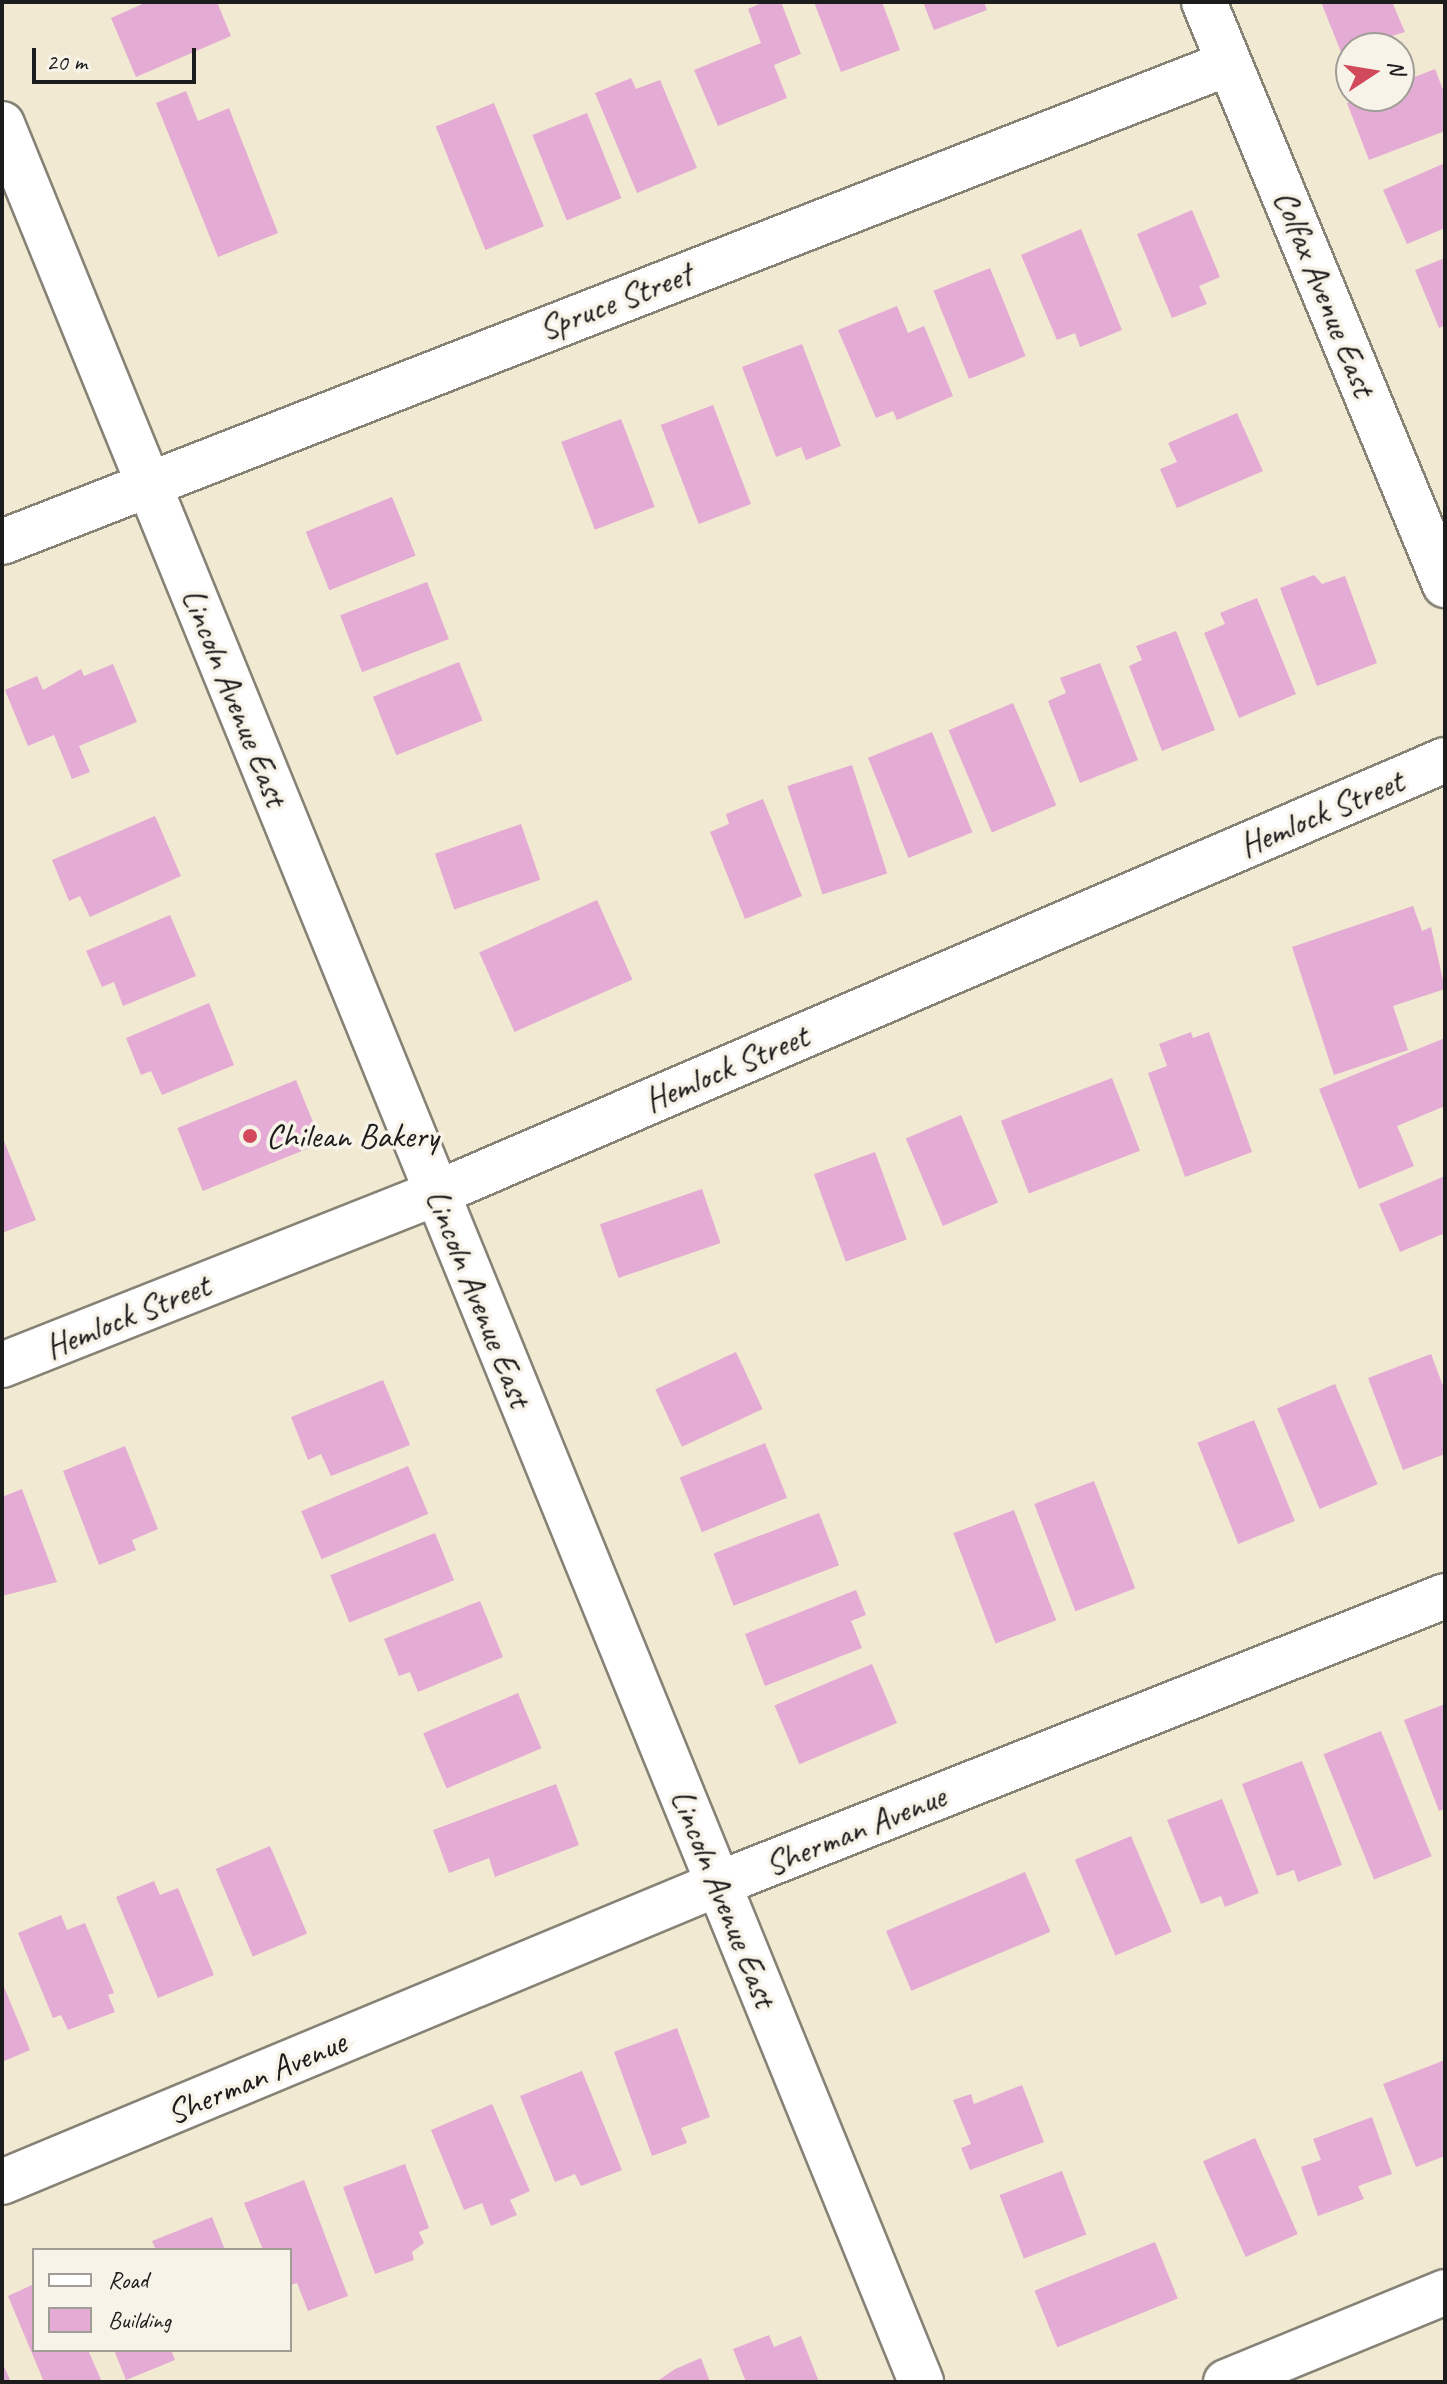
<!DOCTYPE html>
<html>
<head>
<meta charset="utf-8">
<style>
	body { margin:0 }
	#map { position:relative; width:1447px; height:2384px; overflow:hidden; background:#f1e9d1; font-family:Caveat,sans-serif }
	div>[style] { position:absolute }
	.building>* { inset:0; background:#e4acd4; transform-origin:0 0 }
	.roads { filter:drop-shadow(2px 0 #868276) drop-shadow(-2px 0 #868276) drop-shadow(0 2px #868276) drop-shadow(0 -2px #868276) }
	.minor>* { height:44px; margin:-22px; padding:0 22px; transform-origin:22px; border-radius:22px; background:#fff }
	.dots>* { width:22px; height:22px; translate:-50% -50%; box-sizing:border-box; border:4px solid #f7f3e8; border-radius:50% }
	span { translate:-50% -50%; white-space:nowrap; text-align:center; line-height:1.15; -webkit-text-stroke:7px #f7f3e8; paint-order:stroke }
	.street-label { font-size:34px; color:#1c1c1c }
	.poi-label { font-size:34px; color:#1c1c1c }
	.left { translate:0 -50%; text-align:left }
	.frame { position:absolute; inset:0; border:4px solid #1c1c1c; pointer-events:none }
	.legend { position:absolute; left:32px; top:2248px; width:260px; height:104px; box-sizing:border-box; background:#f7f3e8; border:2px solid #9f9d96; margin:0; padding:10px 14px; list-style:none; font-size:24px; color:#1c1c1c }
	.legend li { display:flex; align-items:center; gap:16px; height:40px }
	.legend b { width:40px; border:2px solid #9f9d96 }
	.north { position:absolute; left:1335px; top:32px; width:80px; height:80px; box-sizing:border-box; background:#f7f3e8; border:2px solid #9f9d96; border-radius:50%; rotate:78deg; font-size:22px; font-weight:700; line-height:32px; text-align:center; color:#1c1c1c }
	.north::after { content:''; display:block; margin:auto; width:28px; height:36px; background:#d1495b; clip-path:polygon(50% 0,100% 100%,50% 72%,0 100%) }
	.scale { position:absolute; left:32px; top:48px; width:164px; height:36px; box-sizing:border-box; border:4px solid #1c1c1c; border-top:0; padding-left:10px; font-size:24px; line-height:28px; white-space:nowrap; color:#1c1c1c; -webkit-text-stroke:6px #f7f3e8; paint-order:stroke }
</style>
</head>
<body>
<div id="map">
	<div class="building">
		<div style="clip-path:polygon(147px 2px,217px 2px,231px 36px,136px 77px,111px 18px)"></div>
		<div style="clip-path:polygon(764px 2px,781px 2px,801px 54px,774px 65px,787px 98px,718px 126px,694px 70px,761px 43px,748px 9px)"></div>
		<div style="clip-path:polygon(814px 2px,882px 2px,900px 50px,841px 72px)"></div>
		<div style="clip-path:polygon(923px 2px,984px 2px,987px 10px,934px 30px)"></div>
		<div style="clip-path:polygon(1321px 2px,1392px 2px,1405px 32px,1351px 48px,1343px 57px)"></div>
		<div style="clip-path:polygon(1435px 69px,1445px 95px,1445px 131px,1369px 160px,1347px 103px,1399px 96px,1399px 83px)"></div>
		<div style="clip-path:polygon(631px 78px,636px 89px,660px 80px,697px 168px,637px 193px,595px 93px)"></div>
		<div style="clip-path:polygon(186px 91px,198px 121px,229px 108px,278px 233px,218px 257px,156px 103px)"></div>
		<div style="left:494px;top:103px;width:133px;height:63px;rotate:68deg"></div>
		<div style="left:587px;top:113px;width:92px;height:59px;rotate:68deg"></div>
		<div style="clip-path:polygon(1445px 163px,1445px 228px,1407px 244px,1383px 190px)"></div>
		<div style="clip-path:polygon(1192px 210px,1220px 277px,1199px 286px,1207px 304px,1172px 318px,1137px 234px)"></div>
		<div style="clip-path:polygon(1081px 229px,1122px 330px,1080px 347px,1075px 333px,1057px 340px,1021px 255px)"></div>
		<div style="clip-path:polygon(1445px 258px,1445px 325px,1439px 328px,1415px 270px)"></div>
		<div style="left:990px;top:268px;width:95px;height:61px;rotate:68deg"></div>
		<div style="clip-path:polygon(897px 306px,908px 333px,924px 326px,953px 396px,897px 420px,893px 411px,876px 418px,838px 330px)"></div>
		<div style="clip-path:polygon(802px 344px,841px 446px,806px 460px,801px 447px,776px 457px,742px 367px)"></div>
		<div style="left:713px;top:405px;width:106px;height:56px;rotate:69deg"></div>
		<div style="clip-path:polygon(1237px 413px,1263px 471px,1177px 508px,1160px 469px,1177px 462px,1168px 443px)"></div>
		<div style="left:621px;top:419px;width:94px;height:64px;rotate:69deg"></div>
		<div style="left:392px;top:497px;width:63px;height:93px;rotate:68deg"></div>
		<div style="clip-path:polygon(1314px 575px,1322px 584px,1345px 576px,1377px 663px,1317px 686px,1280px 588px)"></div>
		<div style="left:427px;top:582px;width:61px;height:93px;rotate:69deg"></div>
		<div style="clip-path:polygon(1257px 598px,1296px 694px,1239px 718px,1204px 633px,1225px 624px,1220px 613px)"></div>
		<div style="clip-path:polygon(1176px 631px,1215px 730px,1162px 751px,1129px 666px,1142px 660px,1136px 646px)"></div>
		<div style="left:459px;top:662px;width:63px;height:93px;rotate:68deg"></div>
		<div style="clip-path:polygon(1100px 663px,1138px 760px,1080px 783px,1048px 701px,1066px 693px,1060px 678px)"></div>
		<div style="clip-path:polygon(113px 664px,137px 722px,79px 746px,90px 772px,72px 779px,54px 735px,28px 746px,5px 690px,37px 676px,43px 690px,81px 669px,84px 676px)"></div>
		<div style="left:1013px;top:703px;width:111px;height:70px;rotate:67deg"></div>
		<div style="left:932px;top:732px;width:108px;height:69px;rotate:68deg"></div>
		<div style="left:852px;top:765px;width:114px;height:68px;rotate:72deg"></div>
		<div style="clip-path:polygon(763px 799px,802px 896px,745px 919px,710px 832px,729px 824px,726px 814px)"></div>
		<div style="clip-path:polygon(155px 816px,181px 876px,90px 917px,80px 896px,69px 901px,52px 860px)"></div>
		<div style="left:521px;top:824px;width:59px;height:91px;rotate:71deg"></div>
		<div style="left:597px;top:900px;width:87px;height:129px;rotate:66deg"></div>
		<div style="clip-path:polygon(1413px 906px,1422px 931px,1431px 927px,1445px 989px,1393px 1006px,1408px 1050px,1334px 1075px,1292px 947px)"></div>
		<div style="clip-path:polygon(170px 915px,196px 976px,123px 1006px,114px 982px,102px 987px,86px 951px)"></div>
		<div style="clip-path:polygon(209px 1003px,234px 1065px,162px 1095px,151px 1071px,141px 1075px,126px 1038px)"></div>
		<div style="clip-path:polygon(1191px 1032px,1193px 1038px,1209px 1032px,1252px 1152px,1185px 1177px,1148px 1073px,1167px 1066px,1159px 1044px)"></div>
		<div style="clip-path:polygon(1445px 1038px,1445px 1106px,1397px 1126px,1414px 1166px,1359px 1189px,1319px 1089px)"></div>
		<div style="left:1112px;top:1078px;width:78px;height:119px;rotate:69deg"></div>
		<div style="left:296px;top:1080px;width:68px;height:128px;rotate:68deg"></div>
		<div style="left:961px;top:1115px;width:95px;height:60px;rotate:67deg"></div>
		<div style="clip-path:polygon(2px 1136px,36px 1220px,2px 1233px)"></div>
		<div style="left:875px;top:1152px;width:93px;height:65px;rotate:70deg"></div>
		<div style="clip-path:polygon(1445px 1176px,1445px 1233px,1400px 1252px,1379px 1204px)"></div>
		<div style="left:702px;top:1189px;width:57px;height:108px;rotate:71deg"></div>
		<div style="left:736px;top:1352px;width:63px;height:89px;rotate:65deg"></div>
		<div style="clip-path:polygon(1431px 1354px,1445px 1391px,1445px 1454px,1403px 1470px,1368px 1378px)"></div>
		<div style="clip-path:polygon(383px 1380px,410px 1445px,331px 1476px,321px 1454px,308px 1460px,291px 1417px)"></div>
		<div style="left:1335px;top:1384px;width:109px;height:63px;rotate:67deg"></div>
		<div style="left:1254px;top:1420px;width:109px;height:61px;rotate:68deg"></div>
		<div style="left:765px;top:1443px;width:59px;height:92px;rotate:68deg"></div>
		<div style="clip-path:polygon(125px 1446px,158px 1529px,132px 1540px,136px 1550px,99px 1565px,63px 1471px)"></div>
		<div style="left:408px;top:1466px;width:52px;height:116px;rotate:67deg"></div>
		<div style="left:1094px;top:1481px;width:115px;height:64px;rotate:69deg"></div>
		<div style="clip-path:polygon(22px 1489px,57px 1582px,2px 1596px,2px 1497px)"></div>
		<div style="left:1014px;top:1510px;width:118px;height:65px;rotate:69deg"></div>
		<div style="left:819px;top:1513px;width:56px;height:113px;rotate:69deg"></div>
		<div style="left:435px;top:1533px;width:51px;height:113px;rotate:68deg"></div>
		<div style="clip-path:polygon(856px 1590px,866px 1615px,851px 1621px,862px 1648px,765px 1686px,745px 1634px)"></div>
		<div style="clip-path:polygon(480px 1601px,503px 1657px,418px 1692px,410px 1672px,399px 1676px,384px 1639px)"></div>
		<div style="left:872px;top:1664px;width:64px;height:106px;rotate:67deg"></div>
		<div style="left:518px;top:1693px;width:60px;height:103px;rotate:67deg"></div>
		<div style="clip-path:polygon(1445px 1704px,1445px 1809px,1439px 1811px,1404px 1720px)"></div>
		<div style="left:1381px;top:1731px;width:135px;height:62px;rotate:68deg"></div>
		<div style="clip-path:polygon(1302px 1761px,1342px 1865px,1298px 1882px,1294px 1870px,1277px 1876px,1242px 1784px)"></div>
		<div style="clip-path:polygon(556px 1784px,579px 1845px,495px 1877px,489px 1858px,449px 1873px,433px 1830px)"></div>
		<div style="clip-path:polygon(1222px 1799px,1259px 1893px,1225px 1907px,1221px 1896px,1201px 1904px,1167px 1820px)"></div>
		<div style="left:1131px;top:1836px;width:104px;height:61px;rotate:67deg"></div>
		<div style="left:270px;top:1846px;width:95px;height:59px;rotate:67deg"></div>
		<div style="left:1025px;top:1872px;width:65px;height:151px;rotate:67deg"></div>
		<div style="clip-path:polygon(154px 1881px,160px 1895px,178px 1888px,214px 1975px,158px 1998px,116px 1897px)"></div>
		<div style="clip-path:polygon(61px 1915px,67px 1930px,85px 1923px,114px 1993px,108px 1995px,115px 2012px,68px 2030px,61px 2015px,53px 2018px,18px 1933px)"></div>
		<div style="clip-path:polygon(2px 1982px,30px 2050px,2px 2062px)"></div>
		<div style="clip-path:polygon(677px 2028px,710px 2117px,681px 2128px,687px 2143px,652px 2156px,614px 2052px)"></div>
		<div style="clip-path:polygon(1445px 2060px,1445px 2156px,1416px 2167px,1383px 2084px)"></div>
		<div style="clip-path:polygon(582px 2071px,622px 2170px,581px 2186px,575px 2174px,555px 2182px,520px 2096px)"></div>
		<div style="clip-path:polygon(1022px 2085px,1044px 2142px,970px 2170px,961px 2148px,971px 2144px,953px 2100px,971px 2094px,974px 2104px)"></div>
		<div style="clip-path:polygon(492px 2104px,530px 2191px,510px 2200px,517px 2215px,491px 2226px,482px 2203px,464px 2210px,431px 2130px)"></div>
		<div style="clip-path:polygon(1372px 2117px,1392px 2174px,1358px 2186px,1364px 2199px,1318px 2216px,1301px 2167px,1321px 2160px,1313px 2139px)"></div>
		<div style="left:1255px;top:2138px;width:105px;height:57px;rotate:66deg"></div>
		<div style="clip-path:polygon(405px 2164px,429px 2228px,419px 2232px,424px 2243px,412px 2252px,414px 2260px,375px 2274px,343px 2187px)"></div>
		<div style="left:1062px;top:2171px;width:68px;height:67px;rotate:69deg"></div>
		<div style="clip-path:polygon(304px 2180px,348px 2296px,308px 2311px,297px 2283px,290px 2285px,290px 2250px,263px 2250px,244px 2203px)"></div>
		<div style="clip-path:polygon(212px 2217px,225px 2250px,156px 2250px,152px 2241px)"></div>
		<div style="left:1155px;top:2242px;width:61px;height:130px;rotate:68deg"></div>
		<div style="clip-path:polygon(34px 2284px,34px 2350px,88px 2350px,102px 2382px,44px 2382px,8px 2296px)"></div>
		<div style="clip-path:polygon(769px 2335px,774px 2347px,801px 2336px,819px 2382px,746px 2382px,733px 2349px)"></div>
		<div style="clip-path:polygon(114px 2350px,171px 2350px,175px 2360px,126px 2380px)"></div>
		<div style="clip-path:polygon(701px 2358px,710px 2382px,656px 2382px,675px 2369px)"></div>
		<div style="clip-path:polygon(2px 2362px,11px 2382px,2px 2382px)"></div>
	</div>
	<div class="roads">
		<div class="minor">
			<div style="left:1204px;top:2px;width:631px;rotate:67.54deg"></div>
			<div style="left:2px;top:124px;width:2438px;rotate:67.85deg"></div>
			<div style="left:2px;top:542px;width:1317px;rotate:-21.32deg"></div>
			<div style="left:2px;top:1365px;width:468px;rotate:-21.6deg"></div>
			<div style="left:437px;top:1193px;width:1097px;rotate:-23.25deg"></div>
			<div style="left:2px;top:2182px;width:776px;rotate:-22.6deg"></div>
			<div style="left:718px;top:1884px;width:782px;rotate:-21.61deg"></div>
			<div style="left:1226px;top:2382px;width:237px;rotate:-22.3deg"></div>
		</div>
	</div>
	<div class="dots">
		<div style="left:250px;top:1136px;background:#d1495b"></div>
	</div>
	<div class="street-label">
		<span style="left:1325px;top:293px;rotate:68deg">Colfax Avenue East</span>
		<span style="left:615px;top:301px;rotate:-21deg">Spruce Street</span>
		<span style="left:235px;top:697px;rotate:68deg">Lincoln Avenue East</span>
		<span style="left:1321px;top:813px;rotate:-23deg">Hemlock Street</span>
		<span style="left:726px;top:1068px;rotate:-23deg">Hemlock Street</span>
		<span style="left:479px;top:1298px;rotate:68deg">Lincoln Avenue East</span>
		<span style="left:127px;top:1316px;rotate:-22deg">Hemlock Street</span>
		<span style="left:855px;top:1830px;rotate:-22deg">Sherman Avenue</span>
		<span style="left:724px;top:1898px;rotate:68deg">Lincoln Avenue East</span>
		<span style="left:256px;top:2077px;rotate:-23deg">Sherman Avenue</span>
	</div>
	<div class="poi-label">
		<span class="left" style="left:266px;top:1136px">Chilean Bakery</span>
	</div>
	<div class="frame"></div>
	<ul class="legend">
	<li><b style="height:10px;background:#fff"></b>Road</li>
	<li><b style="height:22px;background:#e4acd4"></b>Building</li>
	</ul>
	<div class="north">N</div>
	<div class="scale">20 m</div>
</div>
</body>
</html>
